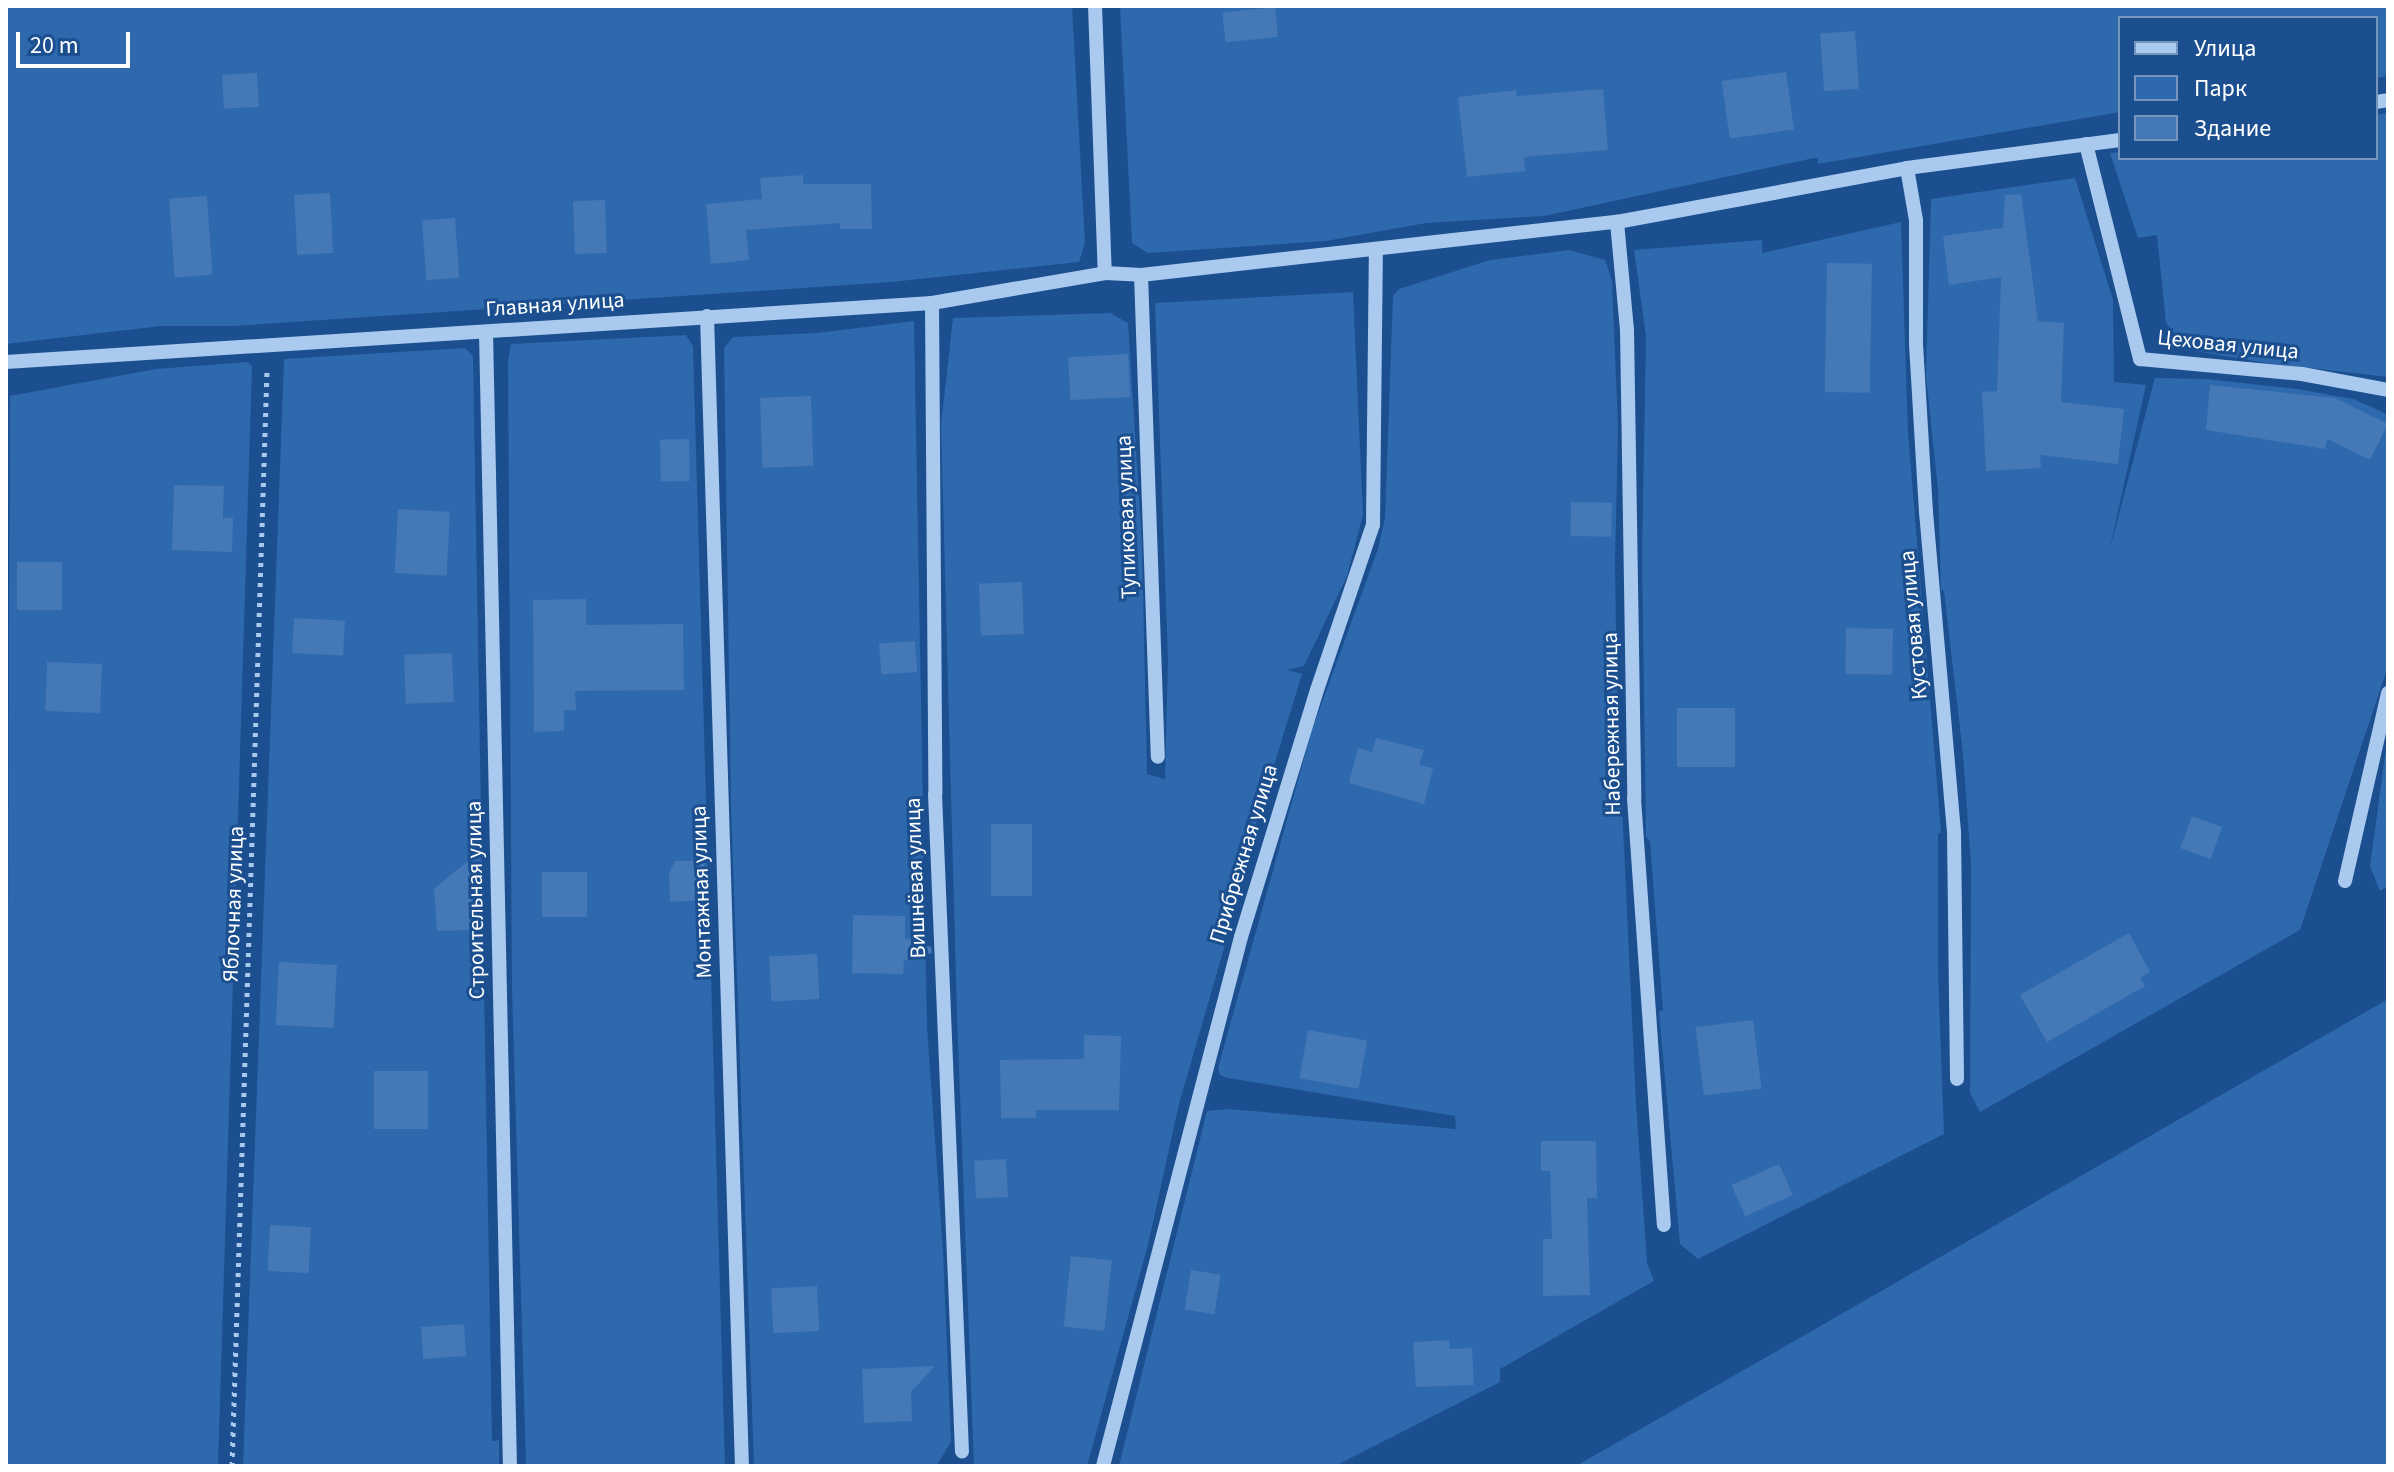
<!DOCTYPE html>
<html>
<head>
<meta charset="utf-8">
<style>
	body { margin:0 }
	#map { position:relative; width:2394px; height:1472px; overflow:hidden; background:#1b4f8f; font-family:"Source Sans 3",sans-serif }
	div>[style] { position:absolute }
	.green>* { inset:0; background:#2e69ad }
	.building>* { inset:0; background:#4478b7; transform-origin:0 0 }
	.path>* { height:5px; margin-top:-2.5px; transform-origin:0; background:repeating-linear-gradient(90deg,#a9c9ee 0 4px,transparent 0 10px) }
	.minor>* { height:14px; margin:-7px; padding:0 7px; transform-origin:7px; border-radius:7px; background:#a9c9ee }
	span { translate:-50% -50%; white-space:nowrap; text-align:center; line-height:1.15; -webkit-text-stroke:6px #1b4f8f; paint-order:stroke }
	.street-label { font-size:22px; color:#fff }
	.frame { position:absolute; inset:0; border:8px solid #fff; pointer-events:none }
	.legend { position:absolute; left:2118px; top:16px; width:260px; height:144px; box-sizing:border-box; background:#1b4f8f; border:2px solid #7695bc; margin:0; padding:10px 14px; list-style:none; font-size:24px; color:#fff }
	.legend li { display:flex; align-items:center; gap:16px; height:40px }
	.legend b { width:40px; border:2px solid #7695bc }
	.scale { position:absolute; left:16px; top:32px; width:114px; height:36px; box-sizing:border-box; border:4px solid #fff; border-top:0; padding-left:10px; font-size:24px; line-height:28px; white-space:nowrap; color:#fff; -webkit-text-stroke:6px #1b4f8f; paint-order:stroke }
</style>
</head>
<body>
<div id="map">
	<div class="green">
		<div style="clip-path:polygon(6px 6px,1072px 6px,1085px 243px,1079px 262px,891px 282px,233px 326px,161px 326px,6px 344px)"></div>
		<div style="clip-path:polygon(1120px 6px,2388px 6px,2388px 76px,2376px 78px,2376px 18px,2120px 18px,2120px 112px,1818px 164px,1818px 158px,1814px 158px,1544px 216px,1426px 223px,1326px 241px,1148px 253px,1132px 243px)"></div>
		<div style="clip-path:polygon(2388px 113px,2388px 377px,2266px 363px,2189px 350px,2166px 323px,2157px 235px,2138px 238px,2110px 153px,2120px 152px,2120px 158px,2376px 158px,2376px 115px)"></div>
		<div style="clip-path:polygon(2075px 178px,2113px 300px,2114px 382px,2146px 385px,2109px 552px,2155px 378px,2206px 379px,2297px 389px,2353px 399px,2374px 408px,2388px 415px,2388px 666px,2300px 930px,1980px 1112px,1970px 1093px,1971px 865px,1963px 754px,1944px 591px,1941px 590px,1938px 490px,1926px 376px,1931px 199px)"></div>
		<div style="clip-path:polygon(1901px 222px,1908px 433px,1941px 832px,1938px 834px,1938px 972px,1944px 1134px,1698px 1259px,1680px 1244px,1659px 1012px,1663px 1010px,1650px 842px,1646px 836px,1642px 557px,1646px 336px,1634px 250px,1762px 240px,1762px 253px)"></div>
		<div style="clip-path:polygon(1569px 250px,1605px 260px,1612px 280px,1618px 428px,1615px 564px,1617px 698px,1636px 1103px,1647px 1263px,1654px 1281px,1500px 1369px,1500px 1382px,1335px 1466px,1119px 1466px,1207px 1111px,1228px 1109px,1456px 1129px,1455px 1116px,1228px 1078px,1220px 1075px,1218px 1068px,1312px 730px,1378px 549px,1385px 518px,1393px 296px,1399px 289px,1490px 260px)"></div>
		<div style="clip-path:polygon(1353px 292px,1363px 515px,1347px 576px,1304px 666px,1287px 670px,1302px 674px,1256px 824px,1250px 846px,1253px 848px,1179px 1104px,1148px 1245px,1087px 1466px,974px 1466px,957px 1016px,941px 425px,953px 318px,1110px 313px,1128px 323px,1142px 543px,1147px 774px,1165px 779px,1168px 660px,1155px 303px)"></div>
		<div style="clip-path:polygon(914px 321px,927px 1027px,943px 1251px,951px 1442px,936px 1466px,754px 1466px,731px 806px,724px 348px,733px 337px,817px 333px)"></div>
		<div style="clip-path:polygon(686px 335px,693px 346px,725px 1466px,526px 1466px,512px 988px,508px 361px,511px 344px)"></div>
		<div style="clip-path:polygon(465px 348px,473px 356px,492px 1441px,499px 1440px,499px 1466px,243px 1466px,284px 359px)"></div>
		<div style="clip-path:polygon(247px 362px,252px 366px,218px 1466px,6px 1466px,10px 396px,156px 369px)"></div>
		<div style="clip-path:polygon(2388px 733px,2388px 886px,2380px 891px,2370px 866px)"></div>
		<div style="clip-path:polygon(2388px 999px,2388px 1466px,1576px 1466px,1810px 1332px)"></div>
	</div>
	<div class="building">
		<div style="left:1275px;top:7px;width:30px;height:53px;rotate:84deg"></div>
		<div style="left:1855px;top:31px;width:58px;height:35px;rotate:86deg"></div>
		<div style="left:1786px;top:72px;width:58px;height:65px;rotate:82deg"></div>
		<div style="left:257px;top:73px;width:34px;height:35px;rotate:87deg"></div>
		<div style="clip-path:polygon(1603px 89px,1608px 150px,1524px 157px,1525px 171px,1467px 177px,1458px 97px,1516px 90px,1517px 96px)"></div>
		<div style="clip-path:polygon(803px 175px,803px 184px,871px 184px,872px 229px,840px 229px,840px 223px,746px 230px,749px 260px,711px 264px,706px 204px,762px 199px,760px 178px)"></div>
		<div style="left:330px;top:193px;width:60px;height:36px;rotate:87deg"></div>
		<div style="clip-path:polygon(2021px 194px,2038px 321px,2064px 323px,2061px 402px,2124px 409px,2118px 464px,2040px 455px,2041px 468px,1986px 471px,1982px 392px,1997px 391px,2001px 277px,1949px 285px,1943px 236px,2003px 228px,2005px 195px)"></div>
		<div style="left:207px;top:196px;width:79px;height:38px;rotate:86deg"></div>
		<div style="left:605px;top:200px;width:53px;height:32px;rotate:88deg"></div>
		<div style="left:455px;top:218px;width:60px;height:33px;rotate:86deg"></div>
		<div style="left:1827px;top:263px;width:45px;height:129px;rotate:1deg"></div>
		<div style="left:1128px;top:354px;width:43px;height:60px;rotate:87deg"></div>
		<div style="clip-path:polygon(2210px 385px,2335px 398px,2388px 424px,2370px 460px,2327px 439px,2325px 449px,2206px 430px)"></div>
		<div style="left:811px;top:396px;width:70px;height:51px;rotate:88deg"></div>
		<div style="left:689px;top:439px;width:42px;height:29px;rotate:89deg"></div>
		<div style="clip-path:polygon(174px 485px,224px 486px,223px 518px,233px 518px,232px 552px,172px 550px)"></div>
		<div style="left:1571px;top:502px;width:41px;height:34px;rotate:1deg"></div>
		<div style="left:398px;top:509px;width:52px;height:64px;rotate:3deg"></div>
		<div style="left:62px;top:562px;width:48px;height:45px;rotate:90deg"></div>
		<div style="left:1022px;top:582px;width:52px;height:43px;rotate:88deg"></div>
		<div style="clip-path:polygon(586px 599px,586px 625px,683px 624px,684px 690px,575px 691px,576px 710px,564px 710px,564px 731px,534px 732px,533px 600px)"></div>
		<div style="left:294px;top:618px;width:51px;height:35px;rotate:3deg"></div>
		<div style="left:1846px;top:628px;width:47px;height:46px;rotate:1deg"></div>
		<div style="left:915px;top:641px;width:31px;height:36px;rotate:86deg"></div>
		<div style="left:452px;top:653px;width:49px;height:48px;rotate:88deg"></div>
		<div style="left:47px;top:662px;width:55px;height:49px;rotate:2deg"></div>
		<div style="left:1677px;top:708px;width:58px;height:59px"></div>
		<div style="clip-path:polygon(1376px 738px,1424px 750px,1419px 765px,1433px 768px,1424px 804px,1349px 783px,1358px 748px,1372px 752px)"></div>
		<div style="left:2192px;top:816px;width:32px;height:34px;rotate:20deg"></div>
		<div style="left:991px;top:824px;width:41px;height:72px"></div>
		<div style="clip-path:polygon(469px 860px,473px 930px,437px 931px,434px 889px)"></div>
		<div style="clip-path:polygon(675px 861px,704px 861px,706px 900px,670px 902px,669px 873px)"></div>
		<div style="left:542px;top:872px;width:45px;height:45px"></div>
		<div style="clip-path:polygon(853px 915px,905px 916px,905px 938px,931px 947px,932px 953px,904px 961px,903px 974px,852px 973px)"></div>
		<div style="clip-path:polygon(2129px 933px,2150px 972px,2140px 978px,2145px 986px,2047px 1042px,2020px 995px)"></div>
		<div style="left:817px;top:954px;width:45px;height:48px;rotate:87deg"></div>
		<div style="left:279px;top:962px;width:58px;height:63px;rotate:3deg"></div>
		<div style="left:1753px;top:1020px;width:69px;height:58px;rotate:83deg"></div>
		<div style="left:1308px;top:1030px;width:60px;height:49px;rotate:10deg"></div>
		<div style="clip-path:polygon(1084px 1035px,1121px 1036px,1119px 1110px,1036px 1110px,1036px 1118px,1001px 1118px,1000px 1060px,1084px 1059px)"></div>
		<div style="left:374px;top:1071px;width:54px;height:58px"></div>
		<div style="clip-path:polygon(1541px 1141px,1596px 1141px,1597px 1198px,1587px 1198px,1590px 1295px,1543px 1296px,1543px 1239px,1552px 1239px,1550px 1171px,1541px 1171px)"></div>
		<div style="left:1006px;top:1159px;width:38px;height:32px;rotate:87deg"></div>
		<div style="left:1779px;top:1164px;width:34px;height:52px;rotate:66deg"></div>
		<div style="left:270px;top:1225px;width:41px;height:46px;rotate:3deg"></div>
		<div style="left:1071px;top:1256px;width:41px;height:71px;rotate:6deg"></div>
		<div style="left:1191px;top:1270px;width:30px;height:40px;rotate:9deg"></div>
		<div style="left:817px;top:1286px;width:45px;height:46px;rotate:87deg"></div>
		<div style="left:464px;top:1324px;width:32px;height:43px;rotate:86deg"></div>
		<div style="clip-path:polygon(1449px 1340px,1450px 1349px,1472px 1348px,1474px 1385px,1416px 1387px,1413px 1342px)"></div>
		<div style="clip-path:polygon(935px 1366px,911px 1392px,912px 1421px,864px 1423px,862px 1369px)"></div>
	</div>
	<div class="path">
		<div style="left:232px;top:1466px;width:1098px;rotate:-88.17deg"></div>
	</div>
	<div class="minor">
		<div style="left:1095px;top:6px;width:267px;rotate:87.9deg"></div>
		<div style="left:2376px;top:102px;width:12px;rotate:-9deg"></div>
		<div style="left:2086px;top:144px;width:222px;rotate:75.9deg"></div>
		<div style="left:2140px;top:359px;width:163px;rotate:5.3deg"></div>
		<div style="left:2302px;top:374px;width:87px;rotate:10.5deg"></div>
		<div style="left:1907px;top:168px;width:53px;rotate:80.2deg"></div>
		<div style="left:1916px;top:220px;width:124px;rotate:90deg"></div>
		<div style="left:1916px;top:344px;width:168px;rotate:86.6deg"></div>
		<div style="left:1926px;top:512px;width:321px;rotate:85deg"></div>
		<div style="left:1954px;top:832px;width:247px;rotate:89.3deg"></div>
		<div style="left:1617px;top:222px;width:107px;rotate:84.7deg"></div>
		<div style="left:1627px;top:329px;width:469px;rotate:89.1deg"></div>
		<div style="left:1634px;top:798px;width:428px;rotate:86deg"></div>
		<div style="left:1141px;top:275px;width:482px;rotate:88deg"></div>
		<div style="left:932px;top:303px;width:491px;rotate:89.6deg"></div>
		<div style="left:935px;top:794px;width:658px;rotate:87.65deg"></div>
		<div style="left:707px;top:316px;width:1151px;rotate:88.26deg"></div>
		<div style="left:486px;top:332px;width:1134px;rotate:88.79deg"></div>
		<div style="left:6px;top:362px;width:928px;rotate:-3.65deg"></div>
		<div style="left:932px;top:303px;width:176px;rotate:-9.8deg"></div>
		<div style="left:1105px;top:273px;width:36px;rotate:3deg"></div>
		<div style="left:1141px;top:275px;width:479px;rotate:-6.4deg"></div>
		<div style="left:1617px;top:222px;width:295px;rotate:-10.5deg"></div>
		<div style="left:1907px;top:168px;width:215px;rotate:-7.5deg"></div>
		<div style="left:2345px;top:881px;width:193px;rotate:-77.1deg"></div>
		<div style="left:1103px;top:1466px;width:547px;rotate:-75.38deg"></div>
		<div style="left:1241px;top:937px;width:258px;rotate:-72.9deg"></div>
		<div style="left:1317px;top:690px;width:174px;rotate:-71.3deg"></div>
		<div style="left:1373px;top:525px;width:275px;rotate:-89.4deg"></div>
	</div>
	<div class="street-label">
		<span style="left:555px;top:305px;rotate:-4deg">Главная улица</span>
		<span style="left:2228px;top:345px;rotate:6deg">Цеховая улица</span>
		<span style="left:1127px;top:517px;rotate:-92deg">Тупиковая улица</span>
		<span style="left:1914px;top:625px;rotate:-95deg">Кустовая улица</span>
		<span style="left:1612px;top:724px;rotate:-91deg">Набережная улица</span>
		<span style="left:1244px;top:854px;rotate:-73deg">Прибрежная улица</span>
		<span style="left:916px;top:878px;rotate:-92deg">Вишнёвая улица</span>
		<span style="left:702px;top:892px;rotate:-92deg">Монтажная улица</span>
		<span style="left:476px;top:900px;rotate:-91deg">Строительная улица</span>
		<span style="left:234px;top:904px;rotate:-88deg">Яблочная улица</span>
	</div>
	<div class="frame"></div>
	<ul class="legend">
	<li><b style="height:10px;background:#a9c9ee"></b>Улица</li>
	<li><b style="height:22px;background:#2e69ad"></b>Парк</li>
	<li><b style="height:22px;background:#4478b7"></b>Здание</li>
	</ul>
	<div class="scale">20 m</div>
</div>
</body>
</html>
